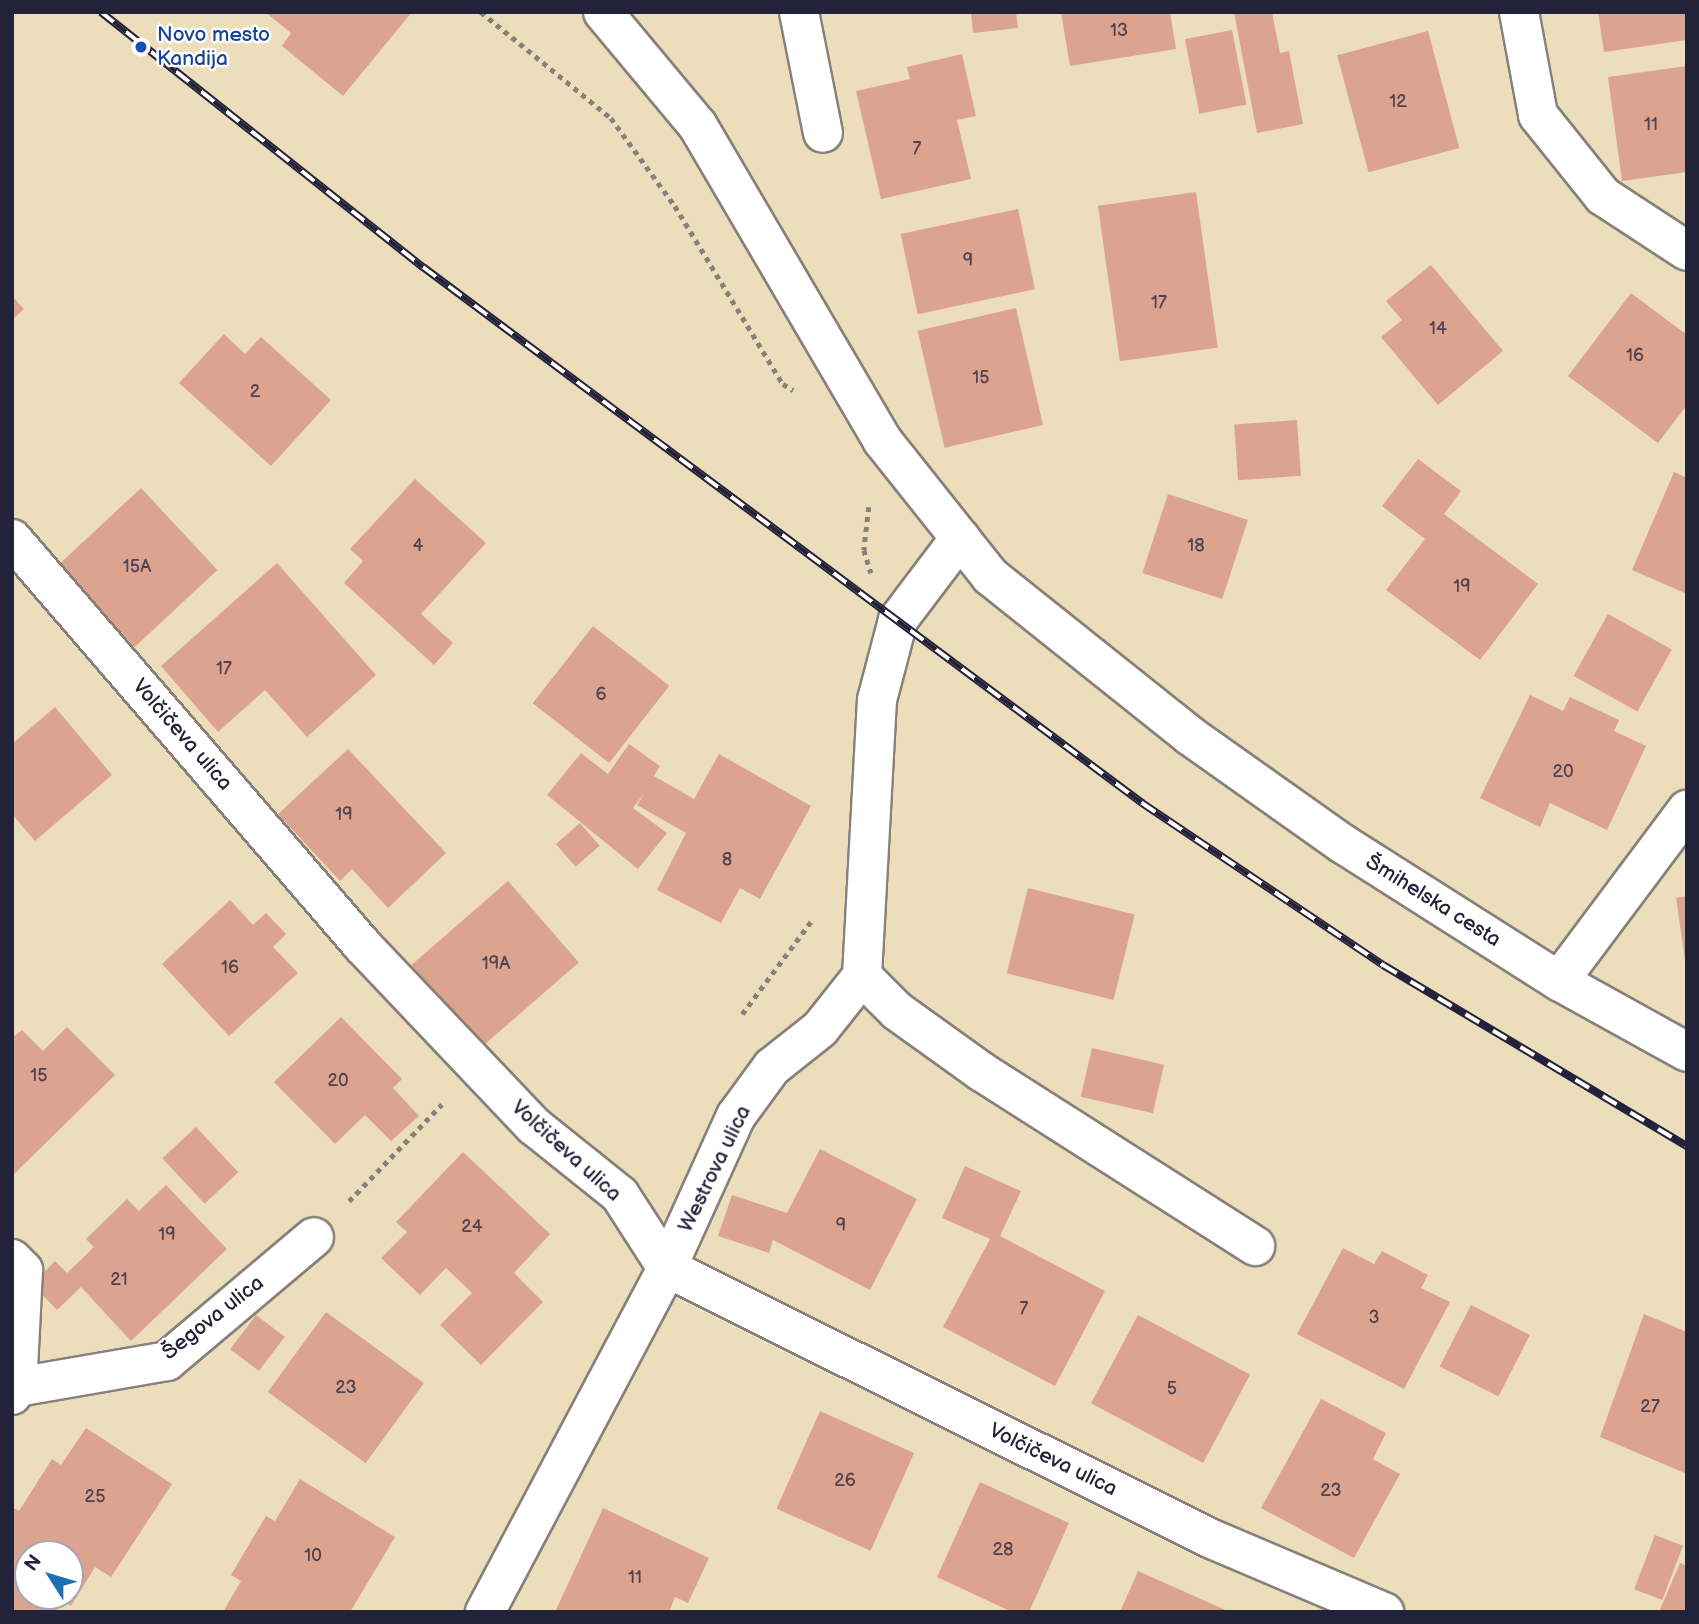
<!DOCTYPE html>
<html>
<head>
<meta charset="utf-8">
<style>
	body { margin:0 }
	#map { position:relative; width:1699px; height:1624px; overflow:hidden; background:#ecdebb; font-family:"Balsamiq Sans",sans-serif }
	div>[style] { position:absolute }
	.building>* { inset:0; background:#dca48f; transform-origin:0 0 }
	.path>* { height:4.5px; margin-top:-2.25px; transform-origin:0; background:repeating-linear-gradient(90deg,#87807b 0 5px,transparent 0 10px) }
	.roads { filter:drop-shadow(2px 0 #87807b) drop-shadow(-2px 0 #87807b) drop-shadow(0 2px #87807b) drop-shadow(0 -2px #87807b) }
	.minor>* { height:38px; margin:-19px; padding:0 19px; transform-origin:19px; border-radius:19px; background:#fff }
	.tertiary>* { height:38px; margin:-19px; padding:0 19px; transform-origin:19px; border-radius:19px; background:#fff }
	.rail>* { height:8px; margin-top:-4px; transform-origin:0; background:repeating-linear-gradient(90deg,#fff 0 16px,#22223b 0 32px); box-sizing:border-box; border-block:2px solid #22223b }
	.dots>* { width:19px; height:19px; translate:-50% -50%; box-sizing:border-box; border:4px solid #fff; border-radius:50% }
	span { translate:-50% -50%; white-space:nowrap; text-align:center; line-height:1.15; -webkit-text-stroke:5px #fff; paint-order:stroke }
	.number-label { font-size:18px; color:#504250 }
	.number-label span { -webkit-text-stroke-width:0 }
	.transit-label { font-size:21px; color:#164399 }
	.left { translate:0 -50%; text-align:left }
	.street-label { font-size:21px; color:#22223b }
	.frame { position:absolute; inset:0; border:14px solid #22223b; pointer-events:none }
	.north { position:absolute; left:14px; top:1540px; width:70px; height:70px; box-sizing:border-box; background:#fff; border:2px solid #a7a7b1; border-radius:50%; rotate:307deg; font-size:19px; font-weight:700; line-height:28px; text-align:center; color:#22223b }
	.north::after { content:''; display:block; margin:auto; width:24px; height:32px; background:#1f6fb2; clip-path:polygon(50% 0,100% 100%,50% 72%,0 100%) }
</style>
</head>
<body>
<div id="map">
	<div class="building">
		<div style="clip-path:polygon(265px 12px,412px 12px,343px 96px,282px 46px,291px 33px)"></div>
		<div style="clip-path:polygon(971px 12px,1016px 12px,1018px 28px,973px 33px)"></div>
		<div style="clip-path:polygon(1061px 12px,1170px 12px,1176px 49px,1070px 66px)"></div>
		<div style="clip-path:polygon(1234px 12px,1272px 12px,1280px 53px,1289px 51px,1303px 124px,1257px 133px)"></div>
		<div style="clip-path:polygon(1598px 12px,1687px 12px,1687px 40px,1604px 52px)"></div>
		<div style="left:1232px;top:30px;width:76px;height:48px;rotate:79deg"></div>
		<div style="left:1428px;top:31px;width:121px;height:94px;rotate:75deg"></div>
		<div style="clip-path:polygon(962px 54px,976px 116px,957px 120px,971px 179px,881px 199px,856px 91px,910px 79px,907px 67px)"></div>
		<div style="clip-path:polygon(1687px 66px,1687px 172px,1622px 181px,1608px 77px)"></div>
		<div style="left:1196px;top:192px;width:157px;height:99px;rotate:82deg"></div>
		<div style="left:1018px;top:209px;width:82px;height:120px;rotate:78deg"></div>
		<div style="clip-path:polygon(1431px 265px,1503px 351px,1438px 405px,1381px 337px,1402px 320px,1386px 301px)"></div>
		<div style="clip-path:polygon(1631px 293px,1687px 335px,1687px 405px,1658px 443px,1568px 376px)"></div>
		<div style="clip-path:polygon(12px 296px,24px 309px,12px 320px)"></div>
		<div style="left:1016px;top:308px;width:120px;height:101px;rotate:77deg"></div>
		<div style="clip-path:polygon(224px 334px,245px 354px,261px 337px,331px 400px,271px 466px,179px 383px)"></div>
		<div style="left:1297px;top:420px;width:56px;height:63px;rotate:86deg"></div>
		<div style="clip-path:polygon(1418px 459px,1461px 491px,1444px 514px,1538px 584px,1480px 660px,1386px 590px,1425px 539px,1382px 506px)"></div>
		<div style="clip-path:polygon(1674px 472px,1687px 478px,1687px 594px,1632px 570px)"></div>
		<div style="clip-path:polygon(415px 479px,486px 543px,421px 614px,453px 643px,434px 665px,344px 583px,363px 561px,350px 549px)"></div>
		<div style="left:141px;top:488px;width:112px;height:113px;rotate:47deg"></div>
		<div style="left:1168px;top:494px;width:84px;height:83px;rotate:18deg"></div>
		<div style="clip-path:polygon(277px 563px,376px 675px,307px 737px,265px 690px,218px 732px,161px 666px)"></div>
		<div style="left:1608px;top:614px;width:73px;height:71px;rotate:29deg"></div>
		<div style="left:593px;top:626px;width:97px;height:98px;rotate:38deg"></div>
		<div style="clip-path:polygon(1530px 695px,1563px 711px,1570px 697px,1619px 720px,1614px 731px,1646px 746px,1607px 830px,1550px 803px,1540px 827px,1480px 798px)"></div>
		<div style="clip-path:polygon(55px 707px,112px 775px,35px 841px,12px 814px,12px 744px)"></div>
		<div style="clip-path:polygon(629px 744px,660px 766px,654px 776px,694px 799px,719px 754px,811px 806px,760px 899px,740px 888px,721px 923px,657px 890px,686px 833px,637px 805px,645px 792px,633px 808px,667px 833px,638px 869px,547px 795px,581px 753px,608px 774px)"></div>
		<div style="clip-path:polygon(348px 749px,446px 853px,388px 908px,352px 869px,340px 881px,278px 814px)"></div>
		<div style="left:580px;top:823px;width:30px;height:32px;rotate:49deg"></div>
		<div style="left:508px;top:881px;width:108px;height:128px;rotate:49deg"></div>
		<div style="left:1028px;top:888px;width:110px;height:88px;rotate:14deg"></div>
		<div style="clip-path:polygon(1687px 896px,1687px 960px,1685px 960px,1676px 898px)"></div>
		<div style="clip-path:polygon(230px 900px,253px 925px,266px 913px,286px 934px,273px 947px,298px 973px,229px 1036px,162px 964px)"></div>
		<div style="clip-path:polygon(341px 1017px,402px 1079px,393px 1088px,419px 1116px,391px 1141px,365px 1115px,335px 1144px,274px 1082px)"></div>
		<div style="clip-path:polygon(67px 1027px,115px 1075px,12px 1176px,12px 1038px,22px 1030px,43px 1051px)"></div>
		<div style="left:1092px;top:1048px;width:74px;height:50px;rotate:13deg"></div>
		<div style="left:196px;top:1127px;width:62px;height:46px;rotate:47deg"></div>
		<div style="clip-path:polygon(820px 1149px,917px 1199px,870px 1290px,773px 1240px,769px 1253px,718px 1236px,732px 1195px,787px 1213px)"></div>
		<div style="clip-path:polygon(463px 1152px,550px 1234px,514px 1273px,543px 1302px,481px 1365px,440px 1325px,472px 1293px,446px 1268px,420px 1295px,381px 1258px,407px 1232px,396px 1222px)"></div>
		<div style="clip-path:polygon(965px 1166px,1021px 1191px,1000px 1236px,1105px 1291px,1055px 1386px,943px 1327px,990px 1239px,942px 1218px)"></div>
		<div style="clip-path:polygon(166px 1185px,227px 1249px,131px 1341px,81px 1287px,57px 1310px,32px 1284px,55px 1261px,67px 1273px,94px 1247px,86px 1239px,127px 1199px,139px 1211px)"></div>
		<div style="clip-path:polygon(1343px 1248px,1374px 1264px,1382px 1251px,1428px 1275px,1421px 1288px,1450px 1302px,1404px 1389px,1297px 1334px)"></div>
		<div style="left:1471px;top:1305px;width:66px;height:69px;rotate:27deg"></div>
		<div style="left:326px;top:1312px;width:121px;height:99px;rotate:36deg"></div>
		<div style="clip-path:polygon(1644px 1314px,1687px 1332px,1687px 1474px,1600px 1437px)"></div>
		<div style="left:256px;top:1315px;width:36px;height:43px;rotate:37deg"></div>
		<div style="left:1138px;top:1315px;width:127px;height:100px;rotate:28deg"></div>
		<div style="clip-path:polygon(1321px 1399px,1386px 1433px,1373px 1459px,1400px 1474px,1354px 1558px,1261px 1508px)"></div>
		<div style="left:820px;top:1411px;width:103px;height:107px;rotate:24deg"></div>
		<div style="clip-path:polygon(evenodd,86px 1428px,172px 1484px,111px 1577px,95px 1567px,71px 1606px,63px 1601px,56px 1612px,12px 1612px,12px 1507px,19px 1511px,52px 1459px,61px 1465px,86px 1428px,28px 1554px,70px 1554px,70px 1596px,28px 1596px,28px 1554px)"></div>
		<div style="clip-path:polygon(300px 1479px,395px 1537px,350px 1612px,223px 1612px,241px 1581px,231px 1575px,266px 1516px,275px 1521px)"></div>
		<div style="clip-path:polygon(980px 1482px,1069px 1523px,1029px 1612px,1012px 1612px,937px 1577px)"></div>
		<div style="clip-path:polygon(603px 1508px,709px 1558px,688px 1603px,675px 1597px,669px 1612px,555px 1612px)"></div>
		<div style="left:1655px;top:1535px;width:30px;height:58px;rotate:21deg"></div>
		<div style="clip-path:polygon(1680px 1563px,1687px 1566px,1687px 1612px,1659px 1612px)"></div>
		<div style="clip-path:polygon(1138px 1571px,1230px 1612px,1120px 1612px)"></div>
	</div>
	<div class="path">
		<div style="left:481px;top:12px;width:168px;rotate:39.2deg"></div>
		<div style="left:611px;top:118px;width:109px;rotate:54deg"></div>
		<div style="left:675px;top:206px;width:208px;rotate:58.8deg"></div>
		<div style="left:783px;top:384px;width:12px;rotate:31deg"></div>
		<div style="left:869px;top:507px;width:43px;rotate:96.6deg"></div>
		<div style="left:864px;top:550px;width:24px;rotate:73deg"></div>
		<div style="left:742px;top:1014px;width:117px;rotate:-53.3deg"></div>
		<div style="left:349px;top:1201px;width:134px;rotate:-46.2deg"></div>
	</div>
	<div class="roads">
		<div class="minor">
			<div style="left:799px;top:12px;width:123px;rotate:78.8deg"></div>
			<div style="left:1519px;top:12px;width:105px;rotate:79.5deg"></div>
			<div style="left:1538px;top:115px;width:104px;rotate:51.3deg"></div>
			<div style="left:1603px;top:196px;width:100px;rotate:33.2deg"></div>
			<div style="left:12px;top:539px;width:537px;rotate:49.23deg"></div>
			<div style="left:363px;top:946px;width:248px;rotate:46.5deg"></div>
			<div style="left:534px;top:1126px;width:110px;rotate:38.7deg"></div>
			<div style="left:620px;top:1195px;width:87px;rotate:57.2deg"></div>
			<div style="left:667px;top:1268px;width:611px;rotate:26.44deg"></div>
			<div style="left:1214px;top:1540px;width:185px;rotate:23deg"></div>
			<div style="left:862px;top:976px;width:49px;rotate:45deg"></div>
			<div style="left:897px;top:1011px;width:105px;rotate:35.7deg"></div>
			<div style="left:982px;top:1072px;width:324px;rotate:32.5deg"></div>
			<div style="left:1559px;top:981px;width:214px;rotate:-53.2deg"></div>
			<div style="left:12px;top:1259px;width:16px;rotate:45deg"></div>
			<div style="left:23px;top:1270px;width:117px;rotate:92.9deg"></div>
			<div style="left:12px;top:1395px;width:9px;rotate:-58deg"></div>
			<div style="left:17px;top:1387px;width:152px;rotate:-9.8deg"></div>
			<div style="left:167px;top:1361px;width:192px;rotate:-40.1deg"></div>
			<div style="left:485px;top:1612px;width:389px;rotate:-62.1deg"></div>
			<div style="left:667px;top:1268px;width:167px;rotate:-65.6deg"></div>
			<div style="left:736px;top:1116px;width:61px;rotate:-53.7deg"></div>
			<div style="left:772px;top:1067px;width:61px;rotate:-38.4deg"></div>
			<div style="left:820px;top:1029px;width:68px;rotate:-51.6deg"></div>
			<div style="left:862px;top:976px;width:276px;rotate:-86.9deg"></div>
			<div style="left:877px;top:700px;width:83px;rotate:-75.3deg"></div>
			<div style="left:898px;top:620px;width:103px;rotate:-52.9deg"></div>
		</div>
		<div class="tertiary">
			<div style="left:603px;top:12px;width:148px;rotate:50.2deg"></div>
			<div style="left:698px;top:126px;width:364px;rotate:59.6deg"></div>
			<div style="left:882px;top:440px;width:174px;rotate:51.5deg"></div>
			<div style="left:990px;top:576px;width:255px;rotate:38.6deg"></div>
			<div style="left:1189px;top:735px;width:189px;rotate:35.3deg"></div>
			<div style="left:1343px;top:844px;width:256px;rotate:32.4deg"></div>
			<div style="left:1559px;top:981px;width:146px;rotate:29deg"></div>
		</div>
	</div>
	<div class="rail">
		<div style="left:101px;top:12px;width:411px;rotate:38.4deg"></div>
		<div style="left:423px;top:267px;width:897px;rotate:36.7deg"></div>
		<div style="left:1142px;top:803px;width:290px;rotate:33.9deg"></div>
		<div style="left:1383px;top:965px;width:354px;rotate:30.8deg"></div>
	</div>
	<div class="dots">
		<div style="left:141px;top:47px;background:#1a4fb4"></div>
	</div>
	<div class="number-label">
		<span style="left:1119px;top:31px">13</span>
		<span style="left:1398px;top:102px">12</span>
		<span style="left:1651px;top:125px">11</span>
		<span style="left:917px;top:149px">7</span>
		<span style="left:968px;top:261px">9</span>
		<span style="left:1159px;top:303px">17</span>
		<span style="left:1438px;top:329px">14</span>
		<span style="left:1635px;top:356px">16</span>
		<span style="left:981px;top:378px">15</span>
		<span style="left:255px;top:392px">2</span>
		<span style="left:418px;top:546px">4</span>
		<span style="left:1196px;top:546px">18</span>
		<span style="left:137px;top:567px">15A</span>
		<span style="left:1462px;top:587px">19</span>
		<span style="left:224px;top:669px">17</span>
		<span style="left:601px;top:695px">6</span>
		<span style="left:1563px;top:772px">20</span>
		<span style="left:344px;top:815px">19</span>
		<span style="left:727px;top:860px">8</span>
		<span style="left:496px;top:964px">19A</span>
		<span style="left:230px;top:968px">16</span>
		<span style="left:39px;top:1076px">15</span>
		<span style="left:338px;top:1081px">20</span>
		<span style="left:841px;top:1226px">9</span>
		<span style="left:472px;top:1227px">24</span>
		<span style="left:167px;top:1235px">19</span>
		<span style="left:119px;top:1280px">21</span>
		<span style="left:1024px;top:1309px">7</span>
		<span style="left:1374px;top:1318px">3</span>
		<span style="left:346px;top:1388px">23</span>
		<span style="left:1172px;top:1389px">5</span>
		<span style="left:1650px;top:1407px">27</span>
		<span style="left:845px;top:1481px">26</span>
		<span style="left:1331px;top:1491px">23</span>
		<span style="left:95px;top:1497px">25</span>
		<span style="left:1003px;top:1550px">28</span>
		<span style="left:313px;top:1556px">10</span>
		<span style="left:635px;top:1578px">11</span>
	</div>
	<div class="transit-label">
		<span class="left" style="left:157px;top:47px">Novo mesto<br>Kandija</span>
	</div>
	<div class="street-label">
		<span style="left:182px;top:735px;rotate:49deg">Volčičeva ulica</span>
		<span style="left:1433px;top:901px;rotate:32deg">Šmihelska cesta</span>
		<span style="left:566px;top:1151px;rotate:42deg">Volčičeva ulica</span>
		<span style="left:715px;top:1169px;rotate:-64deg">Westrova ulica</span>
		<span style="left:213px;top:1318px;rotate:-38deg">Šegova ulica</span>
		<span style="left:1053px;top:1460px;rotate:26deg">Volčičeva ulica</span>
	</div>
	<div class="frame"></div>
	<div class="north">N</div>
</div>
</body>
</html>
